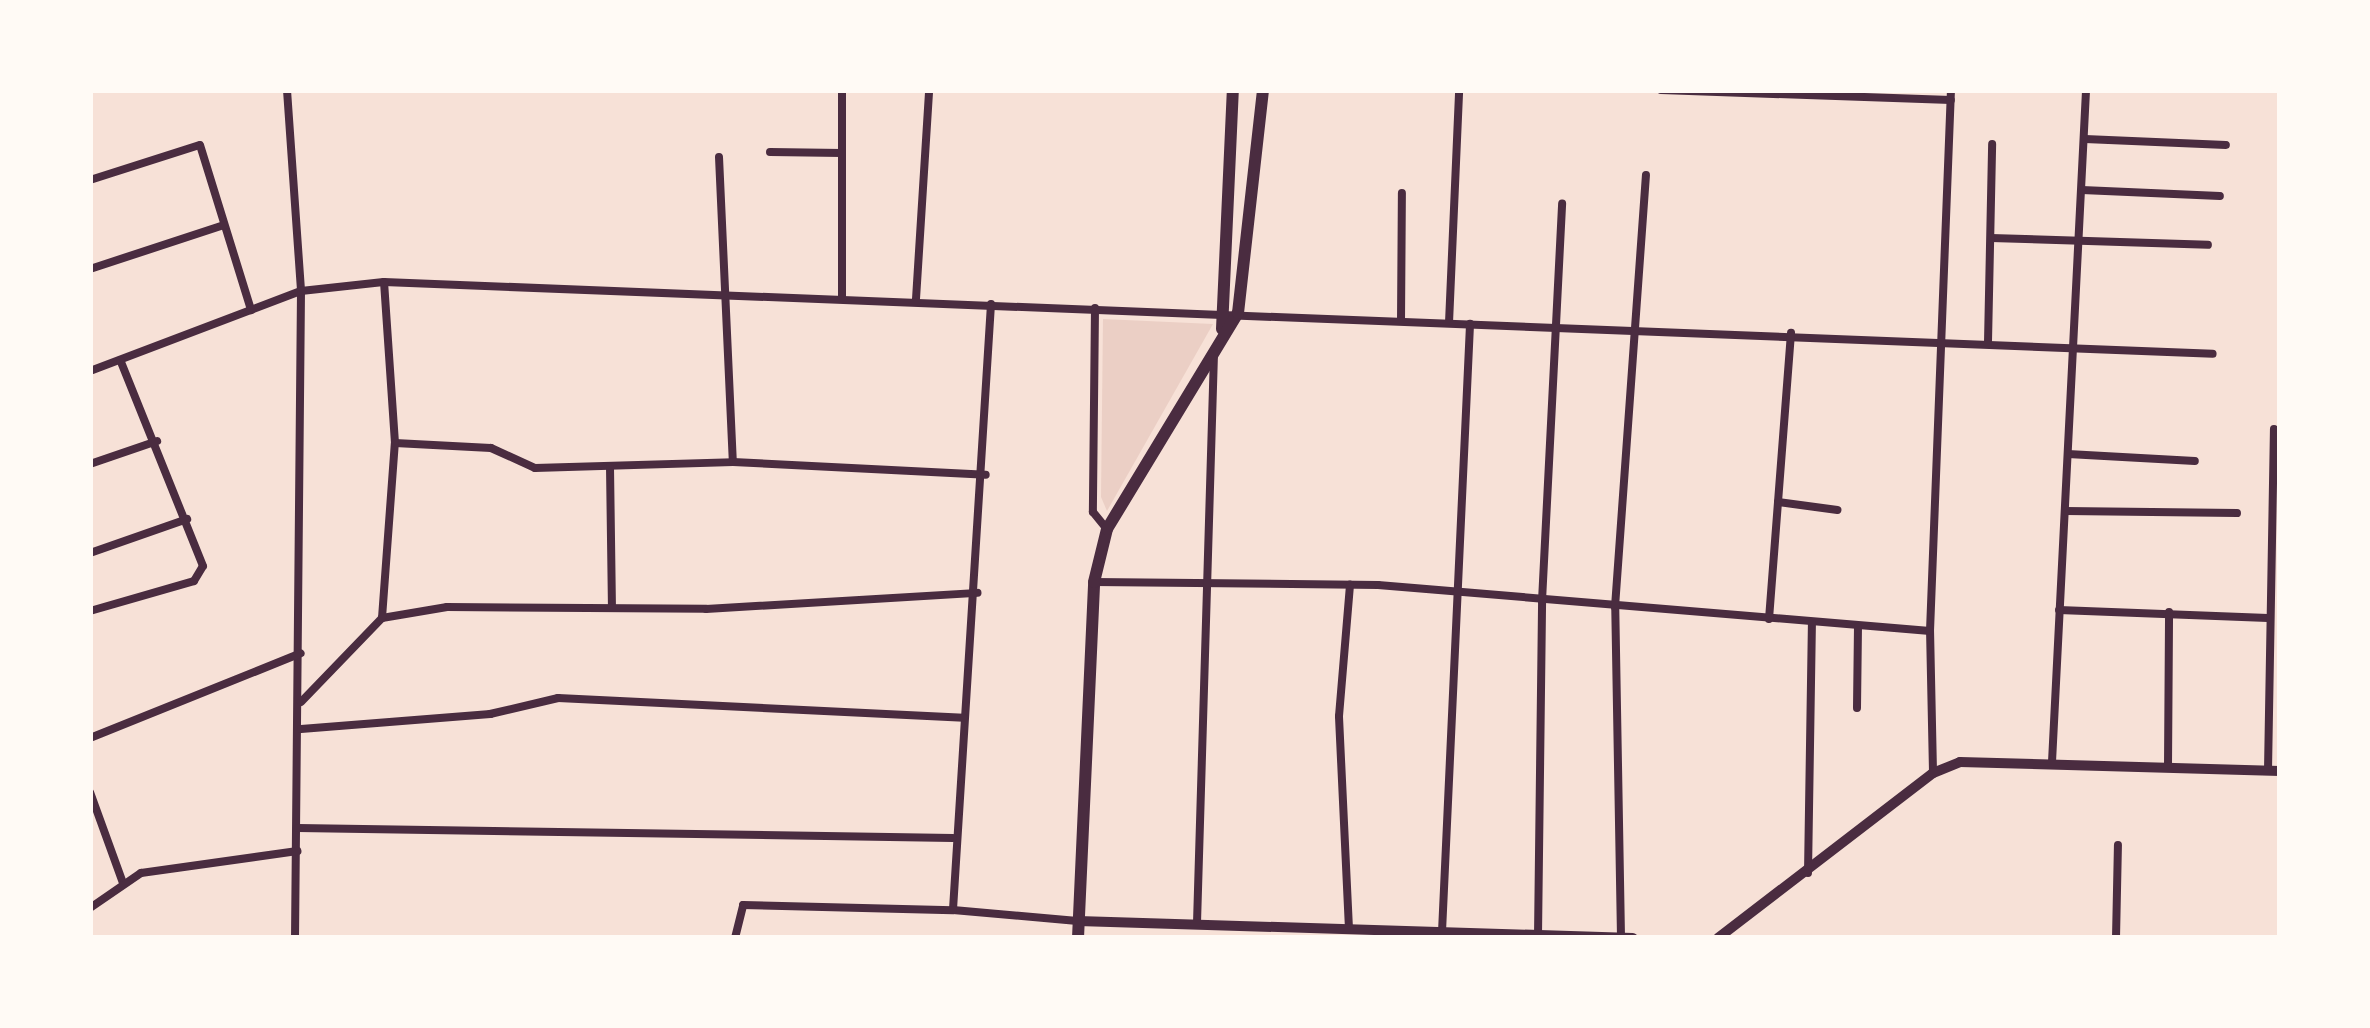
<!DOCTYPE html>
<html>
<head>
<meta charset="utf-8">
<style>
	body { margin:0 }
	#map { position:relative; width:2370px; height:1028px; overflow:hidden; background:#f7e1d7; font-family:"Source Sans 3",sans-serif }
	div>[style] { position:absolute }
	.green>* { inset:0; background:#ebcfc5 }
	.minor>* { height:8px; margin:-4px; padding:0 4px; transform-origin:4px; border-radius:4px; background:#4a2c40 }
	.tertiary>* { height:10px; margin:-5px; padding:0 5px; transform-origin:5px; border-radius:5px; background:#4a2c40 }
	.secondary>* { height:12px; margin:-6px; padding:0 6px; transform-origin:6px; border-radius:6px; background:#4a2c40 }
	span { translate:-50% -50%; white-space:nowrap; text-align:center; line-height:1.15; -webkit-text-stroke:9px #fffaf5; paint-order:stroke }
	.frame { position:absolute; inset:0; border:93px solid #fffaf5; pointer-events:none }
</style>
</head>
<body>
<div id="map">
	<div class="green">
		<div style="clip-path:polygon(1103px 319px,1213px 324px,1107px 511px,1101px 497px)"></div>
	</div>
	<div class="minor">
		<div style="left:287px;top:90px;width:201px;rotate:86deg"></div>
		<div style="left:301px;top:291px;width:647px;rotate:90.53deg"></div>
		<div style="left:1661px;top:90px;width:290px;rotate:2deg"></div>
		<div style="left:2085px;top:139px;width:141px;rotate:2.4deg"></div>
		<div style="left:770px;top:152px;width:72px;rotate:0.8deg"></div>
		<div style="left:719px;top:157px;width:305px;rotate:87.4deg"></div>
		<div style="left:90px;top:180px;width:115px;rotate:-17.7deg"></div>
		<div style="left:200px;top:145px;width:173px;rotate:72.8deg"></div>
		<div style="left:2082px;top:190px;width:138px;rotate:2.5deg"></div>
		<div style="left:1991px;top:238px;width:217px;rotate:1.8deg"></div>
		<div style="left:90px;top:269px;width:141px;rotate:-18.2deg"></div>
		<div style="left:842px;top:297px;width:207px;rotate:-90deg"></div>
		<div style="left:916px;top:299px;width:209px;rotate:-86.4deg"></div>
		<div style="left:991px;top:304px;width:607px;rotate:93.59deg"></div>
		<div style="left:953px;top:910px;width:125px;rotate:5deg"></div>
		<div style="left:1095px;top:308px;width:204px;rotate:90.6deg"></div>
		<div style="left:1093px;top:512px;width:21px;rotate:51deg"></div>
		<div style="left:1401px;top:321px;width:128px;rotate:-89.6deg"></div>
		<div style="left:1449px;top:323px;width:233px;rotate:-87.5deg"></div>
		<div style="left:1988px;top:342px;width:198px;rotate:-88.8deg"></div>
		<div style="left:90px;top:371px;width:226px;rotate:-20.8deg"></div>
		<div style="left:301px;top:291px;width:83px;rotate:-6.2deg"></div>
		<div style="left:384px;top:282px;width:1830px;rotate:2.25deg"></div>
		<div style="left:395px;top:443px;width:96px;rotate:3deg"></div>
		<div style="left:491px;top:448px;width:48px;rotate:24.4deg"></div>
		<div style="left:535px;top:468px;width:198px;rotate:-1.7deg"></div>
		<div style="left:733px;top:462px;width:253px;rotate:2.9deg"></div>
		<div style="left:2068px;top:454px;width:127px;rotate:3.2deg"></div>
		<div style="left:90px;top:464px;width:71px;rotate:-18.9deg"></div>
		<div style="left:610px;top:467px;width:140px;rotate:89.2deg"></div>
		<div style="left:1778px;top:502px;width:60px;rotate:7.7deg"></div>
		<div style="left:2066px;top:511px;width:171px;rotate:0.7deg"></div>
		<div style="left:90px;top:553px;width:103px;rotate:-19.3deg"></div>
		<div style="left:1094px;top:582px;width:284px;rotate:0.6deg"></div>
		<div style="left:1378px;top:585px;width:554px;rotate:4.76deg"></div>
		<div style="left:2059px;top:610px;width:209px;rotate:2.2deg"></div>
		<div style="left:90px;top:611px;width:108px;rotate:-16.1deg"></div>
		<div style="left:194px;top:581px;width:17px;rotate:-59deg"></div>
		<div style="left:203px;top:566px;width:222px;rotate:-111.9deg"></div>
		<div style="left:382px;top:618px;width:66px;rotate:-9.6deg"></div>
		<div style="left:447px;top:607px;width:259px;rotate:0.4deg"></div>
		<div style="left:706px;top:609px;width:272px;rotate:-3.4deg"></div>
		<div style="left:1769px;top:619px;width:287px;rotate:-85.6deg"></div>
		<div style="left:301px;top:702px;width:117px;rotate:-46deg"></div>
		<div style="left:382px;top:618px;width:175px;rotate:-85.8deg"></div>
		<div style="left:395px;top:443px;width:161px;rotate:-93.9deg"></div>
		<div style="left:1857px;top:708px;width:81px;rotate:-89.3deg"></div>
		<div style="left:301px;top:729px;width:190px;rotate:-4.5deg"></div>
		<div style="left:490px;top:714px;width:70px;rotate:-13.2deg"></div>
		<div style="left:558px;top:698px;width:406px;rotate:2.8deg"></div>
		<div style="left:90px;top:738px;width:227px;rotate:-21.9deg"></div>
		<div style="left:2052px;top:762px;width:673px;rotate:-87.1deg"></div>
		<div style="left:2168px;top:765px;width:153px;rotate:-89.6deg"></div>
		<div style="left:2268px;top:770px;width:341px;rotate:-89deg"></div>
		<div style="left:1933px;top:772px;width:141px;rotate:-91.2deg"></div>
		<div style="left:1930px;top:631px;width:541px;rotate:-87.78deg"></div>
		<div style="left:90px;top:792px;width:97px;rotate:70.1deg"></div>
		<div style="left:298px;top:828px;width:655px;rotate:0.87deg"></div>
		<div style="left:1808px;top:873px;width:250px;rotate:-89.1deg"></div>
		<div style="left:90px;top:908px;width:62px;rotate:-34.5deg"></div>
		<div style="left:141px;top:873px;width:158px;rotate:-8deg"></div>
		<div style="left:1197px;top:923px;width:568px;rotate:-88.29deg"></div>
		<div style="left:1349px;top:929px;width:213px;rotate:-92.7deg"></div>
		<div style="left:1339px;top:716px;width:132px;rotate:-85.2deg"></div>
		<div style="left:1442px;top:932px;width:609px;rotate:-87.36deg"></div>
		<div style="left:1538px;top:936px;width:335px;rotate:-89.3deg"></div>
		<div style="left:1542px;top:601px;width:398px;rotate:-87.1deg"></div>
		<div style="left:1621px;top:937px;width:330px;rotate:-91deg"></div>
		<div style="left:1615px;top:607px;width:433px;rotate:-85.9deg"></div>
		<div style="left:735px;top:938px;width:34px;rotate:-76deg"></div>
		<div style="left:743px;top:905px;width:210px;rotate:1.4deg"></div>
		<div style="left:2116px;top:938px;width:93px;rotate:-88.8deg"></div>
	</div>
	<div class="tertiary">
		<div style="left:1078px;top:921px;width:555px;rotate:1.75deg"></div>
		<div style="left:1718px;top:938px;width:271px;rotate:-37.5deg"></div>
		<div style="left:1933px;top:773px;width:29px;rotate:-22deg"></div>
		<div style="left:1960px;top:762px;width:320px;rotate:1.6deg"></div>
	</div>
	<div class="secondary">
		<div style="left:1222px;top:329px;width:239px;rotate:-87.4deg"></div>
		<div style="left:1078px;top:938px;width:356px;rotate:-87.4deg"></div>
		<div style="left:1094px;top:582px;width:55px;rotate:-76.2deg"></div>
		<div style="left:1107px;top:529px;width:253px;rotate:-58.8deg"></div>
		<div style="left:1238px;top:313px;width:224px;rotate:-83.6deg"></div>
	</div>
	<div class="frame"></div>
</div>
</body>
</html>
